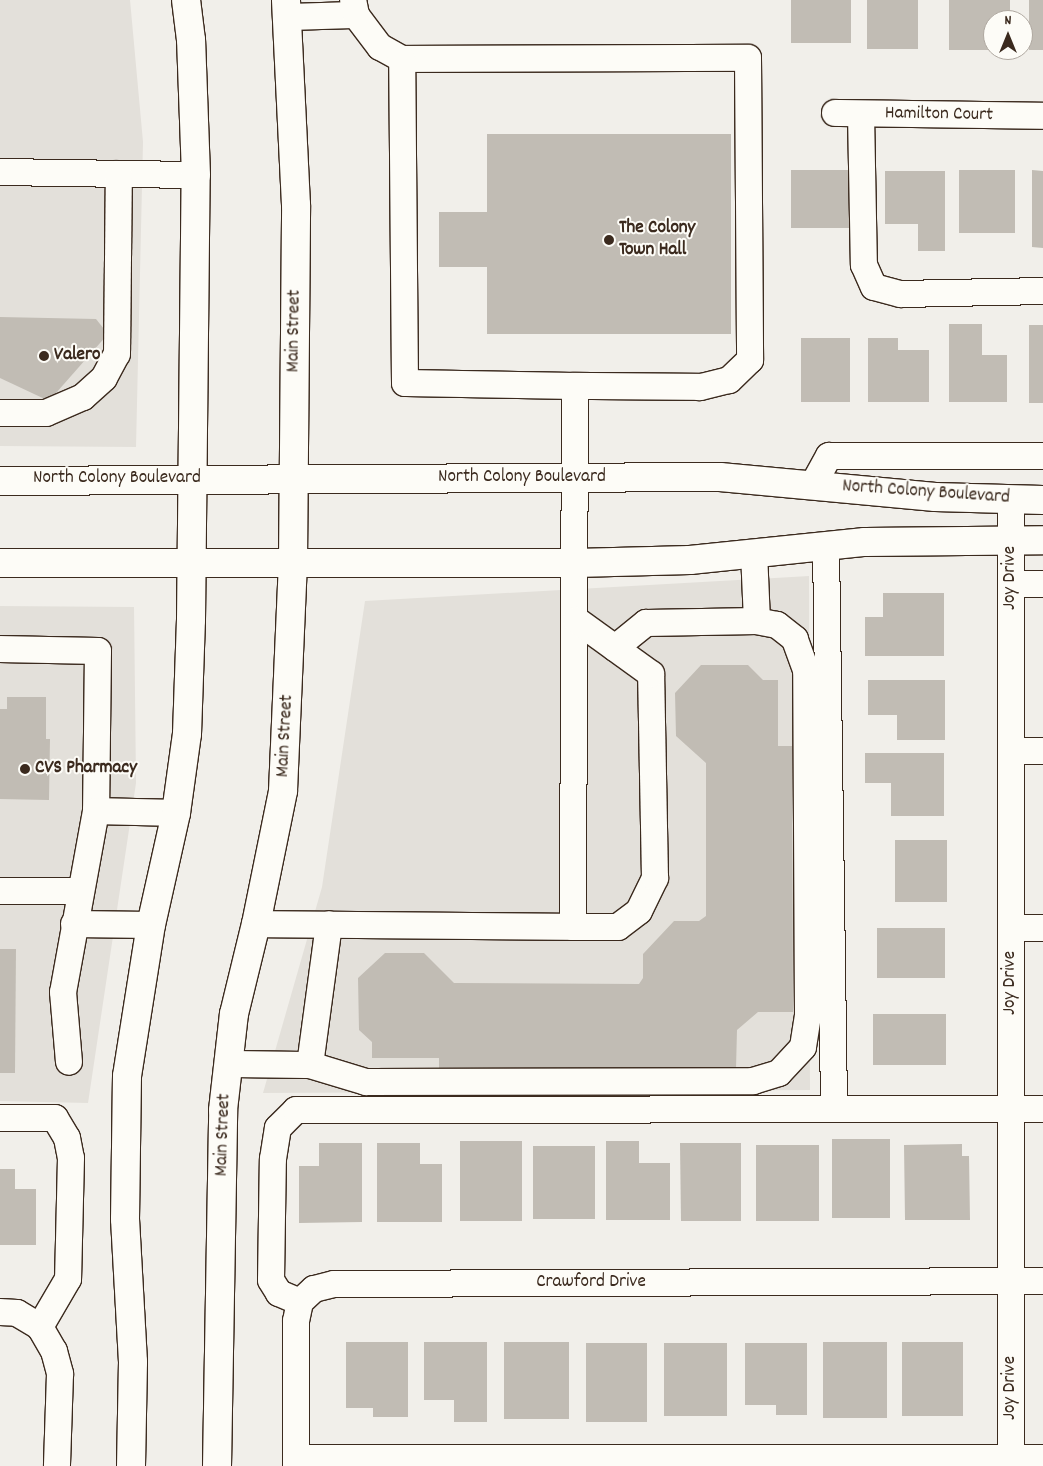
<!DOCTYPE html>
<style>
body{margin:0}
#map{position:relative;width:1043px;height:1466px;overflow:hidden;background:#f1efea;font-family:Dekko,sans-serif}
div>[style]{position:absolute}
[style*='--x']{left:calc(var(--x)*1px);top:calc(var(--y)*1px);width:calc(var(--w)*1px);rotate:calc(var(--a)*1deg)}
.built>*{inset:0;background:#e3e0da}
.building>*{inset:0;background:#c1bcb4}
.roads{filter:drop-shadow(1px 0 #3b2a1e) drop-shadow(-1px 0 #3b2a1e) drop-shadow(0 1px #3b2a1e) drop-shadow(0 -1px #3b2a1e)}
.minor>*{height:26px;margin:-13px;padding:0 13px;transform-origin:13px;border-radius:13px;background:#fdfcf7}
.major>*{height:28px;margin:-14px;padding:0 14px;transform-origin:14px;border-radius:14px;background:#fdfcf7}
.dots>*{width:14px;height:14px;translate:-50% -50%;box-sizing:border-box;border:2px solid #fdfcf7;border-radius:50%}
span{translate:-50% -50%;white-space:nowrap;text-align:center;line-height:1.15;-webkit-text-stroke:4px #fdfcf7;paint-order:stroke}
.street-label{font-size:19px;color:#3b2a1e}
.poi-label{font-size:19px;color:#3b2a1e;font-weight:700}
.left{translate:0 -50%;text-align:left}
.north{position:absolute;left:983px;top:10px;width:50px;height:50px;box-sizing:border-box;background:#fdfcf7;border:1px solid #afa8a0;border-radius:50%;rotate:0deg;font-size:14px;font-weight:700;line-height:20px;text-align:center;color:#3b2a1e}
.north::after{content:'';display:block;margin:auto;width:18px;height:22px;background:#3b2a1e;clip-path:polygon(50% 0,100% 100%,50% 72%,0 100%)}
</style>
<div id="map">
<div class="built">
<div style="clip-path:polygon(0 0,130px 0,143px 142px,136px 447px,0 446px)"></div>
<div style="clip-path:polygon(809px 576px,810px 1090px,263px 1093px,322px 887px,365px 601px)"></div>
<div style="clip-path:polygon(0 606px,134px 607px,136px 783px,88px 1103px,0 1101px)"></div>
</div>
<div class="building">
<div style="clip-path:polygon(791px 0,851px 0,851px 43px,791px 43px)"></div>
<div style="clip-path:polygon(867px 0,918px 0,918px 49px,867px 49px)"></div>
<div style="clip-path:polygon(949px 0,1010px 0,1010px 20px,993px 20px,993px 50px,949px 50px)"></div>
<div style="clip-path:polygon(1029px 0,1043px 0,1043px 50px,1029px 50px)"></div>
<div style="clip-path:polygon(487px 134px,731px 134px,731px 334px,487px 334px,487px 267px,439px 267px,439px 212px,487px 212px)"></div>
<div style="clip-path:polygon(791px 170px,850px 170px,850px 228px,791px 228px)"></div>
<div style="clip-path:polygon(959px 170px,1015px 170px,1015px 233px,959px 233px)"></div>
<div style="clip-path:polygon(1032px 170px,1043px 171px,1043px 248px,1032px 247px)"></div>
<div style="clip-path:polygon(885px 171px,945px 171px,945px 251px,918px 251px,918px 224px,885px 224px)"></div>
<div style="clip-path:polygon(0 317px,96px 319px,108px 334px,49px 401px,0 378px)"></div>
<div style="clip-path:polygon(949px 324px,982px 324px,982px 355px,1007px 355px,1007px 402px,949px 402px)"></div>
<div style="clip-path:polygon(1029px 325px,1043px 325px,1043px 403px,1029px 403px)"></div>
<div style="clip-path:polygon(801px 338px,850px 338px,850px 402px,801px 402px)"></div>
<div style="clip-path:polygon(868px 338px,898px 338px,898px 350px,929px 350px,929px 402px,868px 402px)"></div>
<div style="clip-path:polygon(883px 593px,944px 593px,944px 656px,865px 656px,865px 617px,883px 617px)"></div>
<div style="clip-path:polygon(701px 665px,748px 665px,763px 680px,778px 680px,778px 746px,792px 746px,793px 1012px,758px 1012px,737px 1030px,736px 1069px,439px 1071px,439px 1058px,372px 1058px,372px 1042px,359px 1030px,358px 978px,385px 953px,424px 953px,454px 983px,639px 984px,643px 978px,643px 954px,674px 921px,699px 921px,706px 916px,706px 763px,676px 736px,675px 693px)"></div>
<div style="clip-path:polygon(868px 680px,945px 680px,945px 740px,897px 740px,897px 715px,868px 715px)"></div>
<div style="clip-path:polygon(7px 697px,46px 697px,46px 739px,50px 739px,49px 800px,0 799px,0 709px,7px 709px)"></div>
<div style="clip-path:polygon(865px 753px,944px 753px,944px 816px,891px 816px,891px 783px,865px 783px)"></div>
<div style="clip-path:polygon(895px 840px,947px 840px,947px 902px,895px 902px)"></div>
<div style="clip-path:polygon(877px 928px,945px 928px,945px 978px,877px 978px)"></div>
<div style="clip-path:polygon(0 949px,16px 949px,15px 1073px,0 1073px)"></div>
<div style="clip-path:polygon(873px 1014px,946px 1014px,946px 1065px,873px 1065px)"></div>
<div style="clip-path:polygon(832px 1139px,890px 1139px,890px 1218px,832px 1218px)"></div>
<div style="clip-path:polygon(460px 1141px,522px 1141px,522px 1221px,460px 1221px)"></div>
<div style="clip-path:polygon(606px 1141px,639px 1141px,639px 1163px,670px 1163px,670px 1220px,606px 1220px)"></div>
<div style="clip-path:polygon(319px 1143px,362px 1143px,362px 1222px,299px 1223px,299px 1166px,319px 1166px)"></div>
<div style="clip-path:polygon(377px 1143px,420px 1143px,420px 1164px,442px 1164px,442px 1222px,377px 1222px)"></div>
<div style="clip-path:polygon(680px 1143px,741px 1143px,741px 1221px,681px 1221px)"></div>
<div style="clip-path:polygon(962px 1144px,962px 1156px,969px 1156px,970px 1220px,905px 1220px,904px 1145px)"></div>
<div style="clip-path:polygon(756px 1145px,819px 1145px,819px 1221px,756px 1221px)"></div>
<div style="clip-path:polygon(533px 1146px,595px 1146px,595px 1219px,533px 1219px)"></div>
<div style="clip-path:polygon(0 1169px,15px 1169px,15px 1189px,36px 1189px,36px 1245px,0 1245px)"></div>
<div style="clip-path:polygon(346px 1342px,408px 1342px,408px 1417px,373px 1417px,373px 1408px,346px 1408px)"></div>
<div style="clip-path:polygon(424px 1342px,487px 1342px,487px 1422px,454px 1422px,454px 1400px,424px 1400px)"></div>
<div style="clip-path:polygon(504px 1342px,569px 1342px,569px 1419px,504px 1419px)"></div>
<div style="clip-path:polygon(823px 1342px,887px 1342px,887px 1418px,823px 1418px)"></div>
<div style="clip-path:polygon(902px 1342px,963px 1342px,963px 1416px,902px 1416px)"></div>
<div style="clip-path:polygon(586px 1343px,647px 1343px,647px 1422px,586px 1422px)"></div>
<div style="clip-path:polygon(664px 1343px,727px 1343px,727px 1416px,664px 1416px)"></div>
<div style="clip-path:polygon(745px 1343px,807px 1343px,807px 1415px,776px 1415px,776px 1405px,745px 1405px)"></div>
</div>
<div class="roads">
<div class="minor">
<div style="--x:287;--y:17;--w:69;--a:-1.7"></div>
<div style="--x:402;--y:59;--w:346;--a:-0.2"></div>
<div style="--x:748;--y:58;--w:302;--a:89.6"></div>
<div style="--x:750;--y:360;--w:29;--a:136"></div>
<div style="--x:729;--y:380;--w:30;--a:166"></div>
<div style="--x:700;--y:387;--w:125;--a:-179.5"></div>
<div style="--x:835;--y:113;--w:208;--a:0.8"></div>
<div style="--x:861;--y:114;--w:151;--a:88.9"></div>
<div style="--x:864;--y:265;--w:24;--a:66"></div>
<div style="--x:874;--y:287;--w:28;--a:15"></div>
<div style="--x:901;--y:294;--w:142;--a:-1.2"></div>
<div style="--x:0;--y:172;--w:196;--a:0.9"></div>
<div style="--x:0;--y:413;--w:46;--a:0"></div>
<div style="--x:46;--y:413;--w:40;--a:-23.4"></div>
<div style="--x:83;--y:397;--w:28;--a:-42"></div>
<div style="--x:104;--y:378;--w:27;--a:-62"></div>
<div style="--x:117;--y:354;--w:180;--a:-89.4"></div>
<div style="--x:814;--y:483;--w:31;--a:-61"></div>
<div style="--x:829;--y:456;--w:214;--a:0"></div>
<div style="--x:1011;--y:500;--w:966;--a:90"></div>
<div style="--x:826;--y:546;--w:561;--a:89.18"></div>
<div style="--x:1011;--y:584;--w:32;--a:0"></div>
<div style="--x:615;--y:648;--w:40;--a:-39"></div>
<div style="--x:646;--y:623;--w:111;--a:-1"></div>
<div style="--x:757;--y:621;--w:68;--a:-92.5"></div>
<div style="--x:0;--y:649;--w:98;--a:1.2"></div>
<div style="--x:98;--y:651;--w:160;--a:90.7"></div>
<div style="--x:96;--y:811;--w:184;--a:100.3"></div>
<div style="--x:63;--y:992;--w:70;--a:85.1"></div>
<div style="--x:1011;--y:751;--w:32;--a:0"></div>
<div style="--x:96;--y:811;--w:80;--a:1.4"></div>
<div style="--x:0;--y:891;--w:81;--a:0"></div>
<div style="--x:74;--y:924;--w:77;--a:0.7"></div>
<div style="--x:256;--y:924;--w:317;--a:0.5"></div>
<div style="--x:573;--y:927;--w:541;--a:-89.79"></div>
<div style="--x:575;--y:386;--w:170;--a:-179"></div>
<div style="--x:405;--y:383;--w:324;--a:-90.5"></div>
<div style="--x:402;--y:59;--w:25;--a:-151"></div>
<div style="--x:380;--y:47;--w:40;--a:-127"></div>
<div style="--x:356;--y:15;--w:15;--a:-101"></div>
<div style="--x:573;--y:927;--w:45;--a:0"></div>
<div style="--x:618;--y:927;--w:26;--a:-37"></div>
<div style="--x:639;--y:911;--w:37;--a:-64"></div>
<div style="--x:655;--y:878;--w:204;--a:-91.1"></div>
<div style="--x:651;--y:674;--w:92;--a:-144.2"></div>
<div style="--x:1011;--y:928;--w:32;--a:0"></div>
<div style="--x:228;--y:1064;--w:82;--a:0.7"></div>
<div style="--x:310;--y:1065;--w:142;--a:-82.3"></div>
<div style="--x:310;--y:1065;--w:59;--a:16.9"></div>
<div style="--x:366;--y:1082;--w:387;--a:-0.1"></div>
<div style="--x:753;--y:1081;--w:27;--a:-17"></div>
<div style="--x:779;--y:1073;--w:35;--a:-47"></div>
<div style="--x:803;--y:1047;--w:33;--a:-81"></div>
<div style="--x:808;--y:1014;--w:344;--a:-90.3"></div>
<div style="--x:806;--y:670;--w:33;--a:-110"></div>
<div style="--x:795;--y:639;--w:23;--a:-142"></div>
<div style="--x:777;--y:625;--w:20;--a:-169"></div>
<div style="--x:0;--y:1118;--w:55;--a:0"></div>
<div style="--x:55;--y:1118;--w:23;--a:59"></div>
<div style="--x:67;--y:1138;--w:20;--a:79"></div>
<div style="--x:71;--y:1158;--w:121;--a:91.4"></div>
<div style="--x:68;--y:1279;--w:56;--a:120.3"></div>
<div style="--x:300;--y:1302;--w:23;--a:-157"></div>
<div style="--x:279;--y:1293;--w:15;--a:-122"></div>
<div style="--x:271;--y:1280;--w:121;--a:-89.1"></div>
<div style="--x:273;--y:1159;--w:31;--a:-81"></div>
<div style="--x:278;--y:1128;--w:25;--a:-45"></div>
<div style="--x:296;--y:1110;--w:747;--a:-0.08"></div>
<div style="--x:0;--y:1312;--w:17;--a:3"></div>
<div style="--x:17;--y:1313;--w:27;--a:31"></div>
<div style="--x:40;--y:1327;--w:28;--a:60"></div>
<div style="--x:54;--y:1351;--w:24;--a:75"></div>
<div style="--x:60;--y:1374;--w:92;--a:91.9"></div>
<div style="--x:296;--y:1458;--w:747;--a:0"></div>
<div style="--x:296;--y:1466;--w:145;--a:-90"></div>
<div style="--x:296;--y:1321;--w:19;--a:-78"></div>
<div style="--x:300;--y:1302;--w:19;--a:-43"></div>
<div style="--x:314;--y:1289;--w:21;--a:-14"></div>
<div style="--x:334;--y:1284;--w:709;--a:-0.24"></div>
</div>
<div class="major">
<div style="--x:0;--y:481;--w:720;--a:-0.32"></div>
<div style="--x:720;--y:477;--w:216;--a:5.3"></div>
<div style="--x:935;--y:497;--w:108;--a:1.6"></div>
<div style="--x:0;--y:563;--w:576;--a:0"></div>
<div style="--x:576;--y:563;--w:114;--a:-1.5"></div>
<div style="--x:690;--y:560;--w:176;--a:-5.9"></div>
<div style="--x:865;--y:542;--w:178;--a:-0.6"></div>
<div style="--x:131;--y:1466;--w:104;--a:-88.9"></div>
<div style="--x:133;--y:1362;--w:143;--a:-93.2"></div>
<div style="--x:125;--y:1219;--w:143;--a:-89.2"></div>
<div style="--x:127;--y:1076;--w:153;--a:-81"></div>
<div style="--x:151;--y:925;--w:115;--a:-77.4"></div>
<div style="--x:176;--y:813;--w:80;--a:-82.1"></div>
<div style="--x:187;--y:734;--w:114;--a:-88"></div>
<div style="--x:191;--y:620;--w:445;--a:-89.4"></div>
<div style="--x:196;--y:175;--w:135;--a:-92.1"></div>
<div style="--x:191;--y:40;--w:40;--a:-97.1"></div>
<div style="--x:217;--y:1466;--w:356;--a:-89"></div>
<div style="--x:223;--y:1110;--w:97;--a:-83.5"></div>
<div style="--x:234;--y:1014;--w:93;--a:-76.3"></div>
<div style="--x:256;--y:924;--w:136;--a:-78.5"></div>
<div style="--x:283;--y:791;--w:229;--a:-87.5"></div>
<div style="--x:293;--y:562;--w:357;--a:-89.5"></div>
<div style="--x:296;--y:205;--w:205;--a:-92.8"></div>
</div>
</div>
<div class="dots">
<div style="left:609px;top:240px;background:#3b2a1e"></div>
<div style="left:44px;top:356px;background:#3b2a1e"></div>
<div style="left:25px;top:769px;background:#3b2a1e"></div>
</div>
<div class="street-label">
<span style="left:939px;top:115px;rotate:1deg">Hamilton Court</span>
<span style="left:295px;top:331px;rotate:-89deg">Main Street</span>
<span style="left:522px;top:478px">North Colony Boulevard</span>
<span style="left:117px;top:479px">North Colony Boulevard</span>
<span style="left:926px;top:493px;rotate:4deg">North Colony Boulevard</span>
<span style="left:1011px;top:578px;rotate:-90deg">Joy Drive</span>
<span style="left:286px;top:736px;rotate:-87deg">Main Street</span>
<span style="left:1011px;top:983px;rotate:-90deg">Joy Drive</span>
<span style="left:224px;top:1135px;rotate:-88deg">Main Street</span>
<span style="left:591px;top:1283px">Crawford Drive</span>
<span style="left:1011px;top:1388px;rotate:-90deg">Joy Drive</span>
</div>
<div class="poi-label">
<span class="left" style="left:619px;top:240px">The Colony<br>Town Hall</span>
<span class="left" style="left:54px;top:356px">Valero</span>
<span class="left" style="left:35px;top:769px">CVS Pharmacy</span>
</div>
<div class="north">N</div>
</div>
